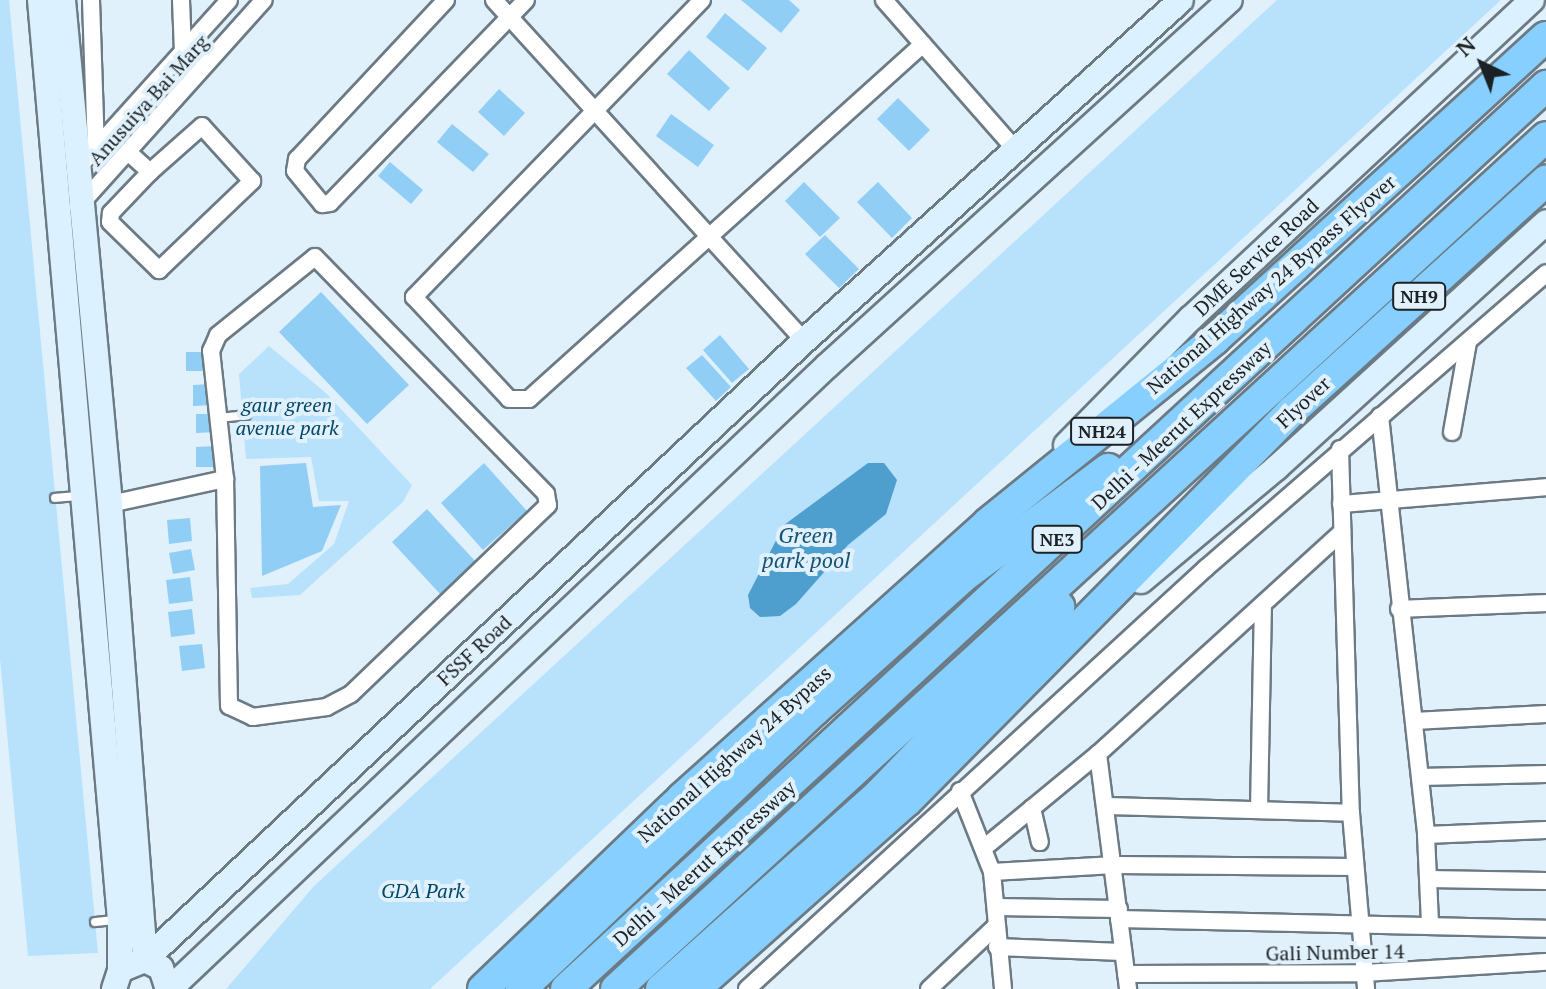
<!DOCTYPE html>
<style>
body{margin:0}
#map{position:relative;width:1546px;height:989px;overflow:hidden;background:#e1f1fc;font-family:"PT Serif",serif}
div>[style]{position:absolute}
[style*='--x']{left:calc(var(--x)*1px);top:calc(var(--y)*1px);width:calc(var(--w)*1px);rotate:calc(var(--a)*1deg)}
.green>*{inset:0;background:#b8e1fc}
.water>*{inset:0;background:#4e9ece}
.building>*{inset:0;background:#90cef6}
.roads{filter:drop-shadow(2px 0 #6c7a84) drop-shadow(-2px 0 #6c7a84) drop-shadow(0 2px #6c7a84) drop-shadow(0 -2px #6c7a84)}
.lane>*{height:8px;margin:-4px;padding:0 4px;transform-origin:4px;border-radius:4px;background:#fff}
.street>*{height:16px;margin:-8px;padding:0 8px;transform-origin:8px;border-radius:8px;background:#fff}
.secondary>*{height:24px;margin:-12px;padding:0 12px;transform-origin:12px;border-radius:12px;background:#dbf1ff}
.highway>*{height:30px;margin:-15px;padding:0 15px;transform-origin:15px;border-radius:15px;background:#86cffe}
span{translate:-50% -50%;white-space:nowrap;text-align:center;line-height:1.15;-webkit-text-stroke:8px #e1f1fc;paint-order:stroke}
.shield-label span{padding:2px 6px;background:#e1f1fc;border:2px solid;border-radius:6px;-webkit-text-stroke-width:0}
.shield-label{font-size:18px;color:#1b2124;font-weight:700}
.street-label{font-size:20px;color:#1b2124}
.park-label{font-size:20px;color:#044869;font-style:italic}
.water-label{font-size:22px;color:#155374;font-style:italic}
.north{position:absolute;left:1442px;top:24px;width:80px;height:80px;-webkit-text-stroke:6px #e1f1fc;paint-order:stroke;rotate:317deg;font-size:22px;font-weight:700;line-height:32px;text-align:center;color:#1b2124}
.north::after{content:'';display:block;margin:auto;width:28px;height:36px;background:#1b2124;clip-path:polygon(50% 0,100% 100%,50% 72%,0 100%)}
</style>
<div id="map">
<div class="green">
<div style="clip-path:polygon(0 0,9px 0,98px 953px,28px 956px,0 659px)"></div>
<div style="clip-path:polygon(1277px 0,1501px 0,430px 989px,226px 989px,314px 886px)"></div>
<div style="clip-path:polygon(269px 346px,326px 393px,412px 485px,403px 502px,300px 595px,252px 598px,250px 588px,288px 584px,334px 544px,349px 501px,319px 501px,311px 457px,246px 459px,239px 374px)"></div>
</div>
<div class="water">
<div style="clip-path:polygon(868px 463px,884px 463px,897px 480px,886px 514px,848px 545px,796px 604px,780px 616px,760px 617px,750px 608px,748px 595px,784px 525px)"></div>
</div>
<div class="building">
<div style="clip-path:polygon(741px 0,789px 0,800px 10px,781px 33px)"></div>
<div style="clip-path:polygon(725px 13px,767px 48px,748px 71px,706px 37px)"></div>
<div style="clip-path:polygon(689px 50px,730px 88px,709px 111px,667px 74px)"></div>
<div style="clip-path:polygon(499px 89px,525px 113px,504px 136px,478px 112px)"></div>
<div style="clip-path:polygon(898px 98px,930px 130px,909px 151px,877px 119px)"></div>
<div style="clip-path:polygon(671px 114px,714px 145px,698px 167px,656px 136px)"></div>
<div style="clip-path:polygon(452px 124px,489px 154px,473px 172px,437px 142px)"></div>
<div style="clip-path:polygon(390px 162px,423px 190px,411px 204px,378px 176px)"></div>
<div style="clip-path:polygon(804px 182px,840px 218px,820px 237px,785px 201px)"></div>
<div style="clip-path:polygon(878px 182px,912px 218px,892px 238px,857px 202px)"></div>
<div style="clip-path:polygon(825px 235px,859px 269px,839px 288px,805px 254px)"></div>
<div style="clip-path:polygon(321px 292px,409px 385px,367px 424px,279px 332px)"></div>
<div style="clip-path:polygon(720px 335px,749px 369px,732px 383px,703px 350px)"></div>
<div style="clip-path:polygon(186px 352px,207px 352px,207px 371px,186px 371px)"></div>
<div style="clip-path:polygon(702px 355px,731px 387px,716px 401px,686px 368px)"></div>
<div style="clip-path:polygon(213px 384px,213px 405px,193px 406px,193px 385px)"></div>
<div style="clip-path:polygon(196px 414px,216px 414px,216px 432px,196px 433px)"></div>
<div style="clip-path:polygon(217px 446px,217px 467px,196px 467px,196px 447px)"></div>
<div style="clip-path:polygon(306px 463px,313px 507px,341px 505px,322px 551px,262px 576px,260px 466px)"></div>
<div style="clip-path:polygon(484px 463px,527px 511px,483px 550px,441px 503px)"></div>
<div style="clip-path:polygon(427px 509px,476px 562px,441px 595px,392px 542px)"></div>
<div style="clip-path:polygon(190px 518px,192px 541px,169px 544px,167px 520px)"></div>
<div style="clip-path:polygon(191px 549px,195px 570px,173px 574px,169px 553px)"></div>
<div style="clip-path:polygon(190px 577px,193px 601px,169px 604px,166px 580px)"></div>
<div style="clip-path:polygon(192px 609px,195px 634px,171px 637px,168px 612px)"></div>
<div style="clip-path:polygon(202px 644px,205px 668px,182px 671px,179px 646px)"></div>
</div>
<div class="roads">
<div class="lane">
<div style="--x:218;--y:418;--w:28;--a:-6"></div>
<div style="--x:55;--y:498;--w:24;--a:-5"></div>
<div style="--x:95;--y:922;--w:20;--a:-6"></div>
</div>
<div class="street">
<div style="--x:91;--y:0;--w:148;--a:88.1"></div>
<div style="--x:181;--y:0;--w:51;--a:87.8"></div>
<div style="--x:446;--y:0;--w:218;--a:133.1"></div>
<div style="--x:297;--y:159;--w:12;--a:99"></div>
<div style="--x:295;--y:171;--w:43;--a:50.7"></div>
<div style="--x:322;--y:204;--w:8;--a:-7"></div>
<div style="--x:330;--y:203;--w:282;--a:-46"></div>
<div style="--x:494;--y:0;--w:461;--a:47.7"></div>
<div style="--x:702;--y:0;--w:414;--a:134.1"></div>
<div style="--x:414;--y:297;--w:139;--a:47"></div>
<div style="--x:509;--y:399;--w:20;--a:0"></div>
<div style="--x:529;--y:399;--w:530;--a:-42.02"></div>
<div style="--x:884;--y:0;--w:198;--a:48.7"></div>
<div style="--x:128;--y:152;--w:30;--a:42"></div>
<div style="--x:150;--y:172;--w:57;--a:133.6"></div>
<div style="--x:111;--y:213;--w:9;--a:96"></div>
<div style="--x:110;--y:222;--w:69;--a:44.4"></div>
<div style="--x:159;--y:270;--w:129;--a:-43.7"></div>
<div style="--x:252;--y:181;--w:74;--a:-132.3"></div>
<div style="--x:202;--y:126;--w:69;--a:138.5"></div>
<div style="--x:77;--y:169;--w:227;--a:-48"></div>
<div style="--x:78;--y:207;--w:278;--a:-48.1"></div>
<div style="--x:315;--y:257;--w:331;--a:45.7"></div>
<div style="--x:546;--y:494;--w:11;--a:80"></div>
<div style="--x:548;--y:505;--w:273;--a:136.2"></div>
<div style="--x:351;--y:694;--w:27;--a:152"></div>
<div style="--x:327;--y:707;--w:75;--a:172.3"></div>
<div style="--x:253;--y:717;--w:26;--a:-155"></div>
<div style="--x:229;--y:706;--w:227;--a:-91"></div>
<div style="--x:225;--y:479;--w:129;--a:-96.2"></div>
<div style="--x:211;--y:351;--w:17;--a:-66"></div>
<div style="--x:218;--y:335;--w:124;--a:-38.8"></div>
<div style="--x:1380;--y:416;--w:422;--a:83.7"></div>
<div style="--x:1426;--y:835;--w:89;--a:87.4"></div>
<div style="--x:1452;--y:432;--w:91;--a:-79.9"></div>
<div style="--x:1340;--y:449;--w:364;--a:88.3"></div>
<div style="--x:1351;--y:813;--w:177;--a:85.1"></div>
<div style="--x:110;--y:504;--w:118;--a:-12.3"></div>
<div style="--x:1341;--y:504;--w:206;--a:-4.7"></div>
<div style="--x:1399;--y:609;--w:147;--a:-2.3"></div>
<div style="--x:1414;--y:721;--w:132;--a:-3"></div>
<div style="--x:1098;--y:754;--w:237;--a:82.7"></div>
<div style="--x:1420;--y:777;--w:126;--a:-1.4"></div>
<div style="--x:960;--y:791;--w:87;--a:68.4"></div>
<div style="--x:992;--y:872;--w:118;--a:84.6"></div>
<div style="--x:1107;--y:806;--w:244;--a:1.6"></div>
<div style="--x:1032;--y:808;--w:35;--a:77"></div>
<div style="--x:1259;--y:810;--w:205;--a:-88.9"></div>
<div style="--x:1426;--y:835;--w:120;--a:-2.4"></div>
<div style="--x:985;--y:847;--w:146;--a:-39.5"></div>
<div style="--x:1098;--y:754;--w:330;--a:-42.3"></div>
<div style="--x:992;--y:872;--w:123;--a:-3.3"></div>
<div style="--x:1115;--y:865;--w:240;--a:0.5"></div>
<div style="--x:1428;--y:879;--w:118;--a:1"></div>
<div style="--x:996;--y:907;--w:123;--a:0.9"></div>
<div style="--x:1119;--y:919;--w:427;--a:1.3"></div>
<div style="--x:997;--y:947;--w:125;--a:2.3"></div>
<div style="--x:1126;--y:974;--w:238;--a:-0.2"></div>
<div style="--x:1364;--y:973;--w:182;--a:-3.5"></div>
<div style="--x:747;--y:989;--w:623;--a:-42.53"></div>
<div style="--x:1206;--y:568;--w:450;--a:-40.9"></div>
<div style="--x:929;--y:989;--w:91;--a:-43.2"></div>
</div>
<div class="secondary">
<div style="--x:40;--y:0;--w:923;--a:85.03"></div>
<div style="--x:120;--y:920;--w:50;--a:90"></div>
<div style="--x:63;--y:0;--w:506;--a:84.67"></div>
<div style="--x:110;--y:504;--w:457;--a:85.6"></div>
<div style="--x:1066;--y:445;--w:178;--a:-45.5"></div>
<div style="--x:1191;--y:318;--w:466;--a:-43"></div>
<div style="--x:1141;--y:581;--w:176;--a:-39.9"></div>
<div style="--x:1276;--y:468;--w:365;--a:-42.3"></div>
<div style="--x:145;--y:960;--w:904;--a:-43.21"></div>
<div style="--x:804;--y:341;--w:508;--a:-42.13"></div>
<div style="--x:114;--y:989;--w:20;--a:-72"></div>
<div style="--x:120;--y:970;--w:27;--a:-22"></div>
<div style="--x:145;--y:960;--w:18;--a:27"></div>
<div style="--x:161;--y:968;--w:22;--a:72"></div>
<div style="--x:170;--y:989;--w:905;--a:-43.48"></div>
<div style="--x:827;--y:366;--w:544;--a:-42.25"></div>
</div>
<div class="highway">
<div style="--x:483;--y:989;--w:276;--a:-43.8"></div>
<div style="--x:682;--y:798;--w:411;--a:-41.9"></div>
<div style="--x:988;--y:523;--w:292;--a:-39"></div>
<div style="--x:1215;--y:339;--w:448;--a:-42.4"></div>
<div style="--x:521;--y:989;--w:405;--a:-43.5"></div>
<div style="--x:815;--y:710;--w:199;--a:-41.9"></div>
<div style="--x:963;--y:577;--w:181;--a:-36.7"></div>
<div style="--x:566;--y:989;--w:1333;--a:-42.66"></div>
<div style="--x:616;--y:989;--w:1261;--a:-42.49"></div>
<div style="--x:661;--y:989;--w:292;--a:-41.8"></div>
<div style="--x:879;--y:794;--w:260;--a:-46.1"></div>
<div style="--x:695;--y:989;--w:283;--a:-41.6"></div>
<div style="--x:907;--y:801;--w:548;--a:-45.37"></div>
<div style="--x:1292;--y:411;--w:343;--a:-42.2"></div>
</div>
</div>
<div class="shield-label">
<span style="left:1419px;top:296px">NH9</span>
<span style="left:1102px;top:431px">NH24</span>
<span style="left:1057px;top:539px">NE3</span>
</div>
<div class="street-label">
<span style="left:148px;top:100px;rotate:-48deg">Anusuiya Bai Marg</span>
<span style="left:1256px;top:257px;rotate:-43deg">DME Service Road</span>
<span style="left:1271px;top:284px;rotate:-41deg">National Highway 24 Bypass Flyover</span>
<span style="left:1303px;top:402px;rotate:-43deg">Flyover</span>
<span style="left:1181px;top:425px;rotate:-43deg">Delhi - Meerut Expressway</span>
<span style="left:474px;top:650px;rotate:-43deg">FSSF Road</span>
<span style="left:734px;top:754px;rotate:-42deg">National Highway 24 Bypass</span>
<span style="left:704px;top:863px;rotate:-42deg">Delhi - Meerut Expressway</span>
<span style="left:1335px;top:952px;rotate:-1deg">Gali Number 14</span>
</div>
<div class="park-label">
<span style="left:287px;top:416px">gaur green<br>avenue park</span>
<span style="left:423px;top:890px">GDA Park</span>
</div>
<div class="water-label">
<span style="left:806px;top:547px">Green<br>park pool</span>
</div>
<div class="north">N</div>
</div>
